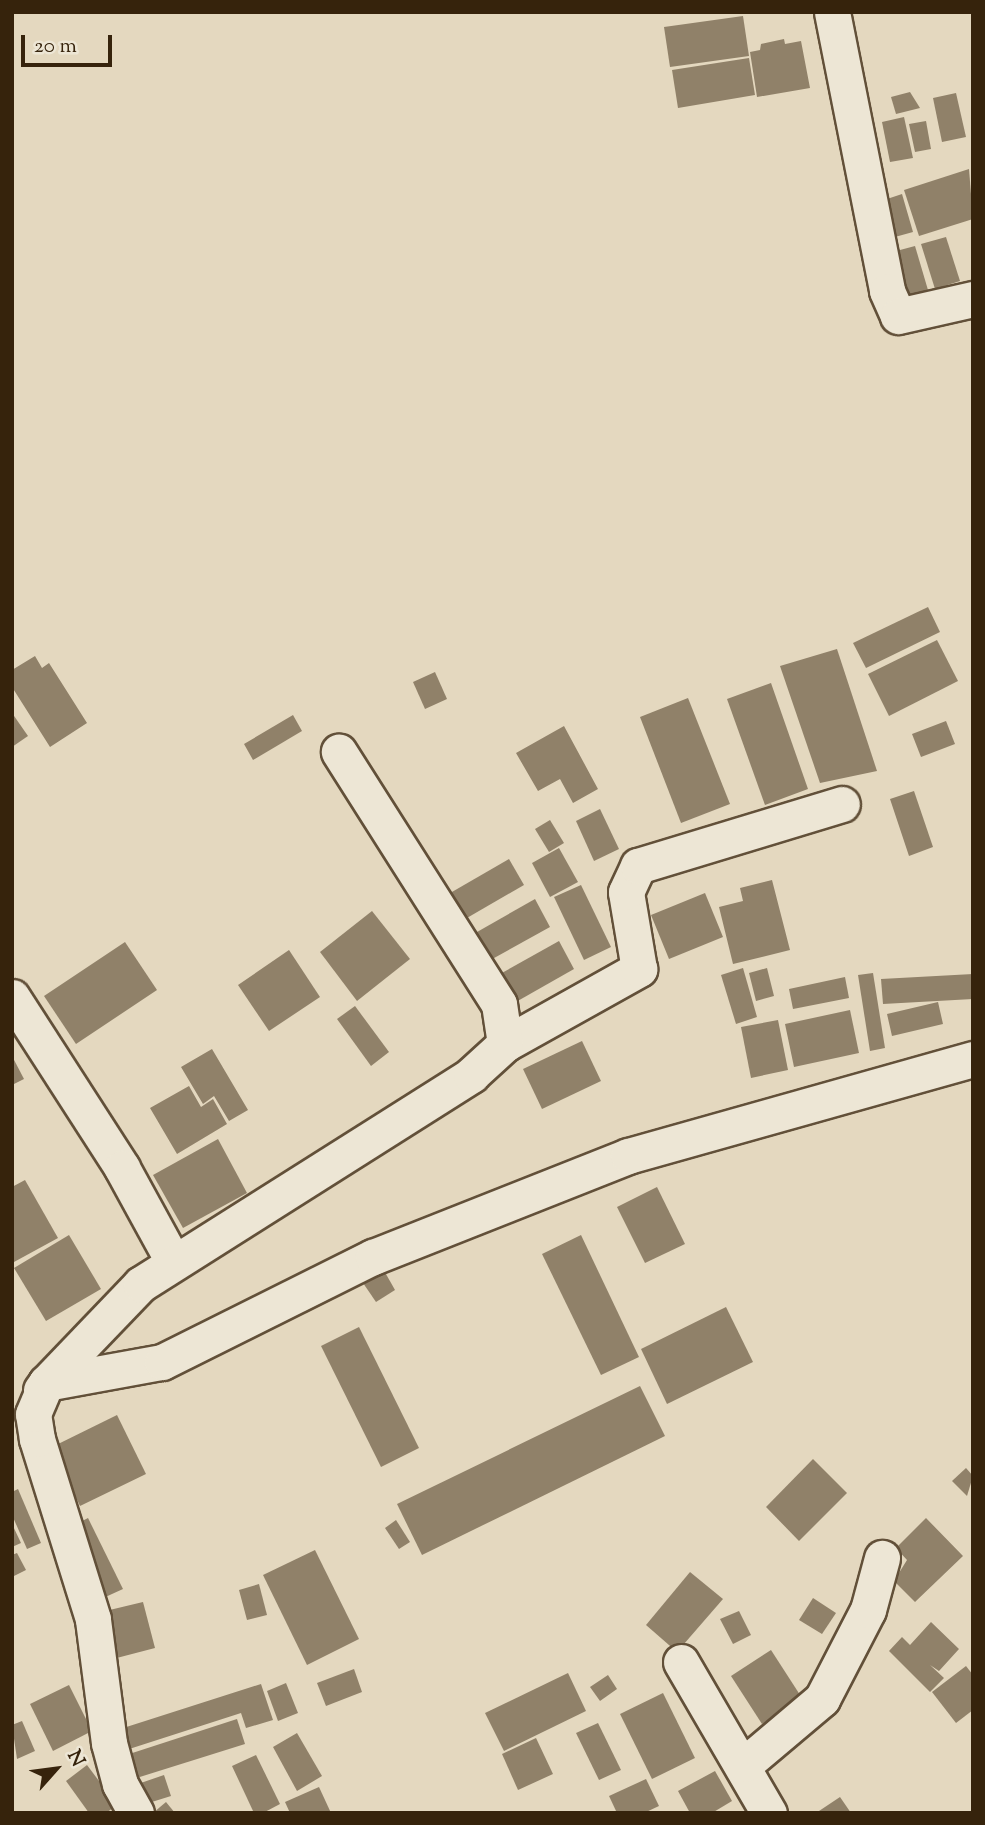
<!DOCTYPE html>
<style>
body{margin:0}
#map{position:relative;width:985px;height:1825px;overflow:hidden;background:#e4d8bf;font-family:"Sorts Mill Goudy",serif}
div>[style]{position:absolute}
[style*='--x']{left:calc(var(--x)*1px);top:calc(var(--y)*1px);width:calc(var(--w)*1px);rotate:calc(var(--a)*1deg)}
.building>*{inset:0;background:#908169}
.roads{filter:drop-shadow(2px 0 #625039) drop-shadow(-2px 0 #625039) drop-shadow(0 2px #625039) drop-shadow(0 -2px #625039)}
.minor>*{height:35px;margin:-17.5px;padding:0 17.5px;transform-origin:17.5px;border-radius:17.5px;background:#ede6d5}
span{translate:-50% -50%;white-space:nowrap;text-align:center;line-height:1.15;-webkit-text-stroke:7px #ede6d5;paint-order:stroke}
.frame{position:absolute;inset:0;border:14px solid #36230c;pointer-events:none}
.north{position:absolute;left:21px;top:1734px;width:70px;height:70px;-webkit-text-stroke:5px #ede6d5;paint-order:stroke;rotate:62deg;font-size:19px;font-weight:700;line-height:28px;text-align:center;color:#36230c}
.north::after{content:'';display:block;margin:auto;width:24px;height:32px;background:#36230c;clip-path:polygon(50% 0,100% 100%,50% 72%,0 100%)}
.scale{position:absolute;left:21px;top:35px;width:91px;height:32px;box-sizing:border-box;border:4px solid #36230c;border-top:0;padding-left:9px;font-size:21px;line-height:24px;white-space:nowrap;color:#36230c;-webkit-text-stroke:5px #ede6d5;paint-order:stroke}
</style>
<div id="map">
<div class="building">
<div style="clip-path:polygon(743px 16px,749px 56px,670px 67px,664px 27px)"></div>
<div style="clip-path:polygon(784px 39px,785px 44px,801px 41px,810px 88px,757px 97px,750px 52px,760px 50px,761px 44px)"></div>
<div style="clip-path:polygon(749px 58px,755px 95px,678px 108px,672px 70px)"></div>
<div style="clip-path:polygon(910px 92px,920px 108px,896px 114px,891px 97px)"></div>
<div style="clip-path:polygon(956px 93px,966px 137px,942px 142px,933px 98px)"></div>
<div style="clip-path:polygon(904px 117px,913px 158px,890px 162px,882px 122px)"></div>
<div style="clip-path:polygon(926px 121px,931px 149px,915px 152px,909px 124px)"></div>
<div style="clip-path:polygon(969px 169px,973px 219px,919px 236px,904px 190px)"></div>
<div style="clip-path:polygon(902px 194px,913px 232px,884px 240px,872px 204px)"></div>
<div style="clip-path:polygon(946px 237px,960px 281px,935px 289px,921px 244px)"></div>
<div style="clip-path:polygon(915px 246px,928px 290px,897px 299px,885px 254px)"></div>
<div style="clip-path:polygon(928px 607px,940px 632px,866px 668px,853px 643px)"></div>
<div style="clip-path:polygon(937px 640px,958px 681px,889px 716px,868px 674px)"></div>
<div style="clip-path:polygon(837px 649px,877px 771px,820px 783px,780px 666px)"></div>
<div style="clip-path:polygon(35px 656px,42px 668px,49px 663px,87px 723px,50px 747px,12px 687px,12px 670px)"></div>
<div style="clip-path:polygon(435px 672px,447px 699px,425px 709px,413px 682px)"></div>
<div style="clip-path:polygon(771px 683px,808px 789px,765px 805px,727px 699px)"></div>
<div style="clip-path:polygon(688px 698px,730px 804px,681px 823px,640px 717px)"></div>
<div style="clip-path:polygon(12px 713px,28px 736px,12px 747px)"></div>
<div style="clip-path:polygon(293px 715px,302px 731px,253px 760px,244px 744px)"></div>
<div style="clip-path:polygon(946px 721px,955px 744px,921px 757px,912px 734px)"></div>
<div style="clip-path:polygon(564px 726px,598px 789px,573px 803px,560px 779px,538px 791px,516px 753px)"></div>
<div style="clip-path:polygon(914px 791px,933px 847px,909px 856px,890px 799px)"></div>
<div style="clip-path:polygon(600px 809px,619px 849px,594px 861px,576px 821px)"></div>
<div style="clip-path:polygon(550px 820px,564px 843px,549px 852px,535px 829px)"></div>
<div style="clip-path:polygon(559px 848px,578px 882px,550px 897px,532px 863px)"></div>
<div style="clip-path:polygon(509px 859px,524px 885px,460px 922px,445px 896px)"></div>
<div style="clip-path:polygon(772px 880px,790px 950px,733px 964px,719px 907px,743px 901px,740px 888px)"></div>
<div style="clip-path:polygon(581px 885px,611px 947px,584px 960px,554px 897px)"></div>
<div style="clip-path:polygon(705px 893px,723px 937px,669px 959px,651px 915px)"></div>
<div style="clip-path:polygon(535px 899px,550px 927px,485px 963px,470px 936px)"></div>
<div style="clip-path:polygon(372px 911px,410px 959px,357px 1001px,320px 952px)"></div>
<div style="clip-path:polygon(559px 941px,574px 969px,507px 1007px,491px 979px)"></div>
<div style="clip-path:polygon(125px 942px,157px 990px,76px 1044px,44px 996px)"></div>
<div style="clip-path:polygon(289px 950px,320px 997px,269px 1031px,238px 985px)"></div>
<div style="clip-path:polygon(743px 968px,757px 1017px,736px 1024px,721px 975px)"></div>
<div style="clip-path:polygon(767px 968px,774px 996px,756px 1001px,749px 973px)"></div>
<div style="clip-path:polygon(873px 973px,885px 1048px,870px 1051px,858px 975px)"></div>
<div style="clip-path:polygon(973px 974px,973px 999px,883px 1004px,881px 979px)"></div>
<div style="clip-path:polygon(845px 977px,849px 998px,793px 1009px,789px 989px)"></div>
<div style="clip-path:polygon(938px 1002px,943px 1024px,892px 1036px,887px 1014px)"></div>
<div style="clip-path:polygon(355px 1006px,389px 1052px,371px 1066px,337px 1019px)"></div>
<div style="clip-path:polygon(850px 1010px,859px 1053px,794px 1067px,785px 1024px)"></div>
<div style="clip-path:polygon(778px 1020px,788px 1070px,751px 1078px,741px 1027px)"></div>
<div style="clip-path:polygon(582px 1041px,601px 1081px,542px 1109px,523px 1069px)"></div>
<div style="clip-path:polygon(212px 1049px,248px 1110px,229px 1121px,214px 1096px,203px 1104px,181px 1067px)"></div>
<div style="clip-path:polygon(12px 1056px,24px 1079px,12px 1085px)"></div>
<div style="clip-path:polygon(189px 1086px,201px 1107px,213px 1099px,227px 1124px,177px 1154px,150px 1108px)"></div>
<div style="clip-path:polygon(218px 1139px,247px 1193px,183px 1228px,153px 1175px)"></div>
<div style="clip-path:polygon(25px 1180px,58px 1238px,14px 1262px,12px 1187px)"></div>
<div style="clip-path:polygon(657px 1187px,685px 1244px,645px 1263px,617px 1207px)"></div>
<div style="clip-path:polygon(69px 1235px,101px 1289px,46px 1321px,14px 1268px)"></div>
<div style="clip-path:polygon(581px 1235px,639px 1357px,601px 1375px,542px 1254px)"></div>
<div style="clip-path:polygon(382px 1267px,395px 1290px,376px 1302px,361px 1280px)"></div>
<div style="clip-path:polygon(726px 1307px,753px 1362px,667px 1404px,641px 1349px)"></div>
<div style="clip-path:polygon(359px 1327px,419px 1448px,381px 1467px,321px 1346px)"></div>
<div style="clip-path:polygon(640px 1386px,665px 1436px,422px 1555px,397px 1504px)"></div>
<div style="clip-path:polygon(117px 1415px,146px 1474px,80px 1506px,52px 1447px)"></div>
<div style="clip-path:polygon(813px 1459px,847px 1493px,799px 1541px,766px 1507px)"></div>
<div style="clip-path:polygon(966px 1468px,973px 1476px,967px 1496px,952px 1481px)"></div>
<div style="clip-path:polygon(18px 1489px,41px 1543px,27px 1549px,12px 1515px,12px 1492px)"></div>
<div style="clip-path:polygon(88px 1518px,123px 1589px,101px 1599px,67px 1529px)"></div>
<div style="clip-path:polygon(926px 1518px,963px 1556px,915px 1602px,894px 1581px,907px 1560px,896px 1548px)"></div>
<div style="clip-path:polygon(396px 1520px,410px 1542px,399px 1549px,385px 1528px)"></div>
<div style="clip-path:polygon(12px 1524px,21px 1543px,12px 1547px)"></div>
<div style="clip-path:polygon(315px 1550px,359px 1639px,307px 1665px,263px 1575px)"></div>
<div style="clip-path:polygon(17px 1553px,26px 1570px,12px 1577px,12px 1555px)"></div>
<div style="clip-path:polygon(690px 1572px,723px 1599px,677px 1652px,646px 1625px)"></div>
<div style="clip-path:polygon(259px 1584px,267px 1615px,247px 1620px,239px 1590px)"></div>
<div style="clip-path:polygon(813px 1598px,836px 1613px,822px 1634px,799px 1620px)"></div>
<div style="clip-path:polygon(143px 1602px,155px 1648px,109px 1660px,97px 1613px)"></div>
<div style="clip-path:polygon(739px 1611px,751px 1635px,733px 1644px,720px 1619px)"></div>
<div style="clip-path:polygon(931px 1622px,959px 1649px,939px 1671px,930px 1665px,944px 1678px,930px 1692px,889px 1651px,902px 1637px,910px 1645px)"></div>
<div style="clip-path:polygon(771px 1650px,802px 1698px,762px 1724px,731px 1676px)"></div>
<div style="clip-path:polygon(966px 1666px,973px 1675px,973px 1710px,956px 1723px,932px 1692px)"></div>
<div style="clip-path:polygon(354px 1669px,362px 1692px,326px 1706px,317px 1683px)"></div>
<div style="clip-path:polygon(568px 1673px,586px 1711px,504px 1751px,485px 1713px)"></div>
<div style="clip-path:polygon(608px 1675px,617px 1689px,600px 1701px,590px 1687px)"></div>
<div style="clip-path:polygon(286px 1683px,298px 1713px,278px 1721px,267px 1691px)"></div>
<div style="clip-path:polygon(261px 1684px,273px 1720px,246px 1728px,241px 1713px,123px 1751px,117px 1730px)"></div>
<div style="clip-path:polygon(69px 1685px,92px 1731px,53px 1751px,30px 1704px)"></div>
<div style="clip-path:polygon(663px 1693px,695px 1758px,652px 1779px,620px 1714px)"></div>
<div style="clip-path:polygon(237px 1719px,245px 1744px,127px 1781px,120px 1757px)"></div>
<div style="clip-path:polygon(22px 1721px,35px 1751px,17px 1759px,12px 1725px)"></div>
<div style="clip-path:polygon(598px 1723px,621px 1770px,599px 1780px,576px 1733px)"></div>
<div style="clip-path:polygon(297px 1733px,322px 1776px,297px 1791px,273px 1747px)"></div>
<div style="clip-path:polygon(536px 1738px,553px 1774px,518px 1790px,502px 1754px)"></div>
<div style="clip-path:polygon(256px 1755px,280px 1804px,263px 1813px,254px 1813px,232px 1766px)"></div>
<div style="clip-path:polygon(87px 1765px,117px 1805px,106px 1813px,89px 1813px,66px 1781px)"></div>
<div style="clip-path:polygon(715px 1771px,732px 1801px,712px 1813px,690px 1813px,678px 1791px)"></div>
<div style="clip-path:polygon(164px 1775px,171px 1796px,139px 1806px,132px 1786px)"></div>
<div style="clip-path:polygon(646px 1779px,659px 1806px,644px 1813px,617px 1813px,609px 1796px)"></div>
<div style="clip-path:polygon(319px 1787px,331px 1813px,290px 1813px,285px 1802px)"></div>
<div style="clip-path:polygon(840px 1797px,851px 1813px,816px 1813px)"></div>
<div style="clip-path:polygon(166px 1802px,175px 1813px,153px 1813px)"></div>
</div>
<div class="roads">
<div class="minor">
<div style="--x:832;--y:12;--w:284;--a:78.8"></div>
<div style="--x:887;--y:291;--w:27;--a:66"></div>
<div style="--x:898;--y:316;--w:77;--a:-12.8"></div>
<div style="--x:12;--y:997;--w:203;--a:57.2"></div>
<div style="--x:122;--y:1168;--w:106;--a:61.3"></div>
<div style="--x:505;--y:1044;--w:154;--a:-29.2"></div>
<div style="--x:639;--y:969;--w:78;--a:-99.6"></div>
<div style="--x:626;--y:892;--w:29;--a:-65"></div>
<div style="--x:638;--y:866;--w:213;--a:-16.9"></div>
<div style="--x:41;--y:1390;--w:9;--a:-54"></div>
<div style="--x:46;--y:1383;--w:118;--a:-10.3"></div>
<div style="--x:162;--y:1362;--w:236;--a:-26.5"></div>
<div style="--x:373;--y:1257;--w:274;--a:-21.6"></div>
<div style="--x:628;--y:1156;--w:358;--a:-15.7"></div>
<div style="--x:681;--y:1662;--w:175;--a:59.8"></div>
<div style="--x:745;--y:1764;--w:101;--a:-40.2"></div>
<div style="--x:822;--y:1699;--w:100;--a:-62.7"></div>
<div style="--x:868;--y:1610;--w:54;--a:-74.9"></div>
<div style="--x:136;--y:1813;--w:33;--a:-119"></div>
<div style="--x:120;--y:1784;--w:42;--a:-105"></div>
<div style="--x:109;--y:1743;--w:125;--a:-97.4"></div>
<div style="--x:93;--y:1619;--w:189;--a:-107.3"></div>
<div style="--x:37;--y:1439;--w:25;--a:-99"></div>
<div style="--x:33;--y:1414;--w:34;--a:-67"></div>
<div style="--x:46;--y:1383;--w:137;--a:-46.2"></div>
<div style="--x:141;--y:1284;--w:391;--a:-32.3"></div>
<div style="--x:471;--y:1075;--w:46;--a:-42.4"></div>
<div style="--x:505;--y:1044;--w:40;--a:-98.5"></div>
<div style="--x:499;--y:1004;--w:299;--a:-122.4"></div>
</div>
</div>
<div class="frame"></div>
<div class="north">N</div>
<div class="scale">20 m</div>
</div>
